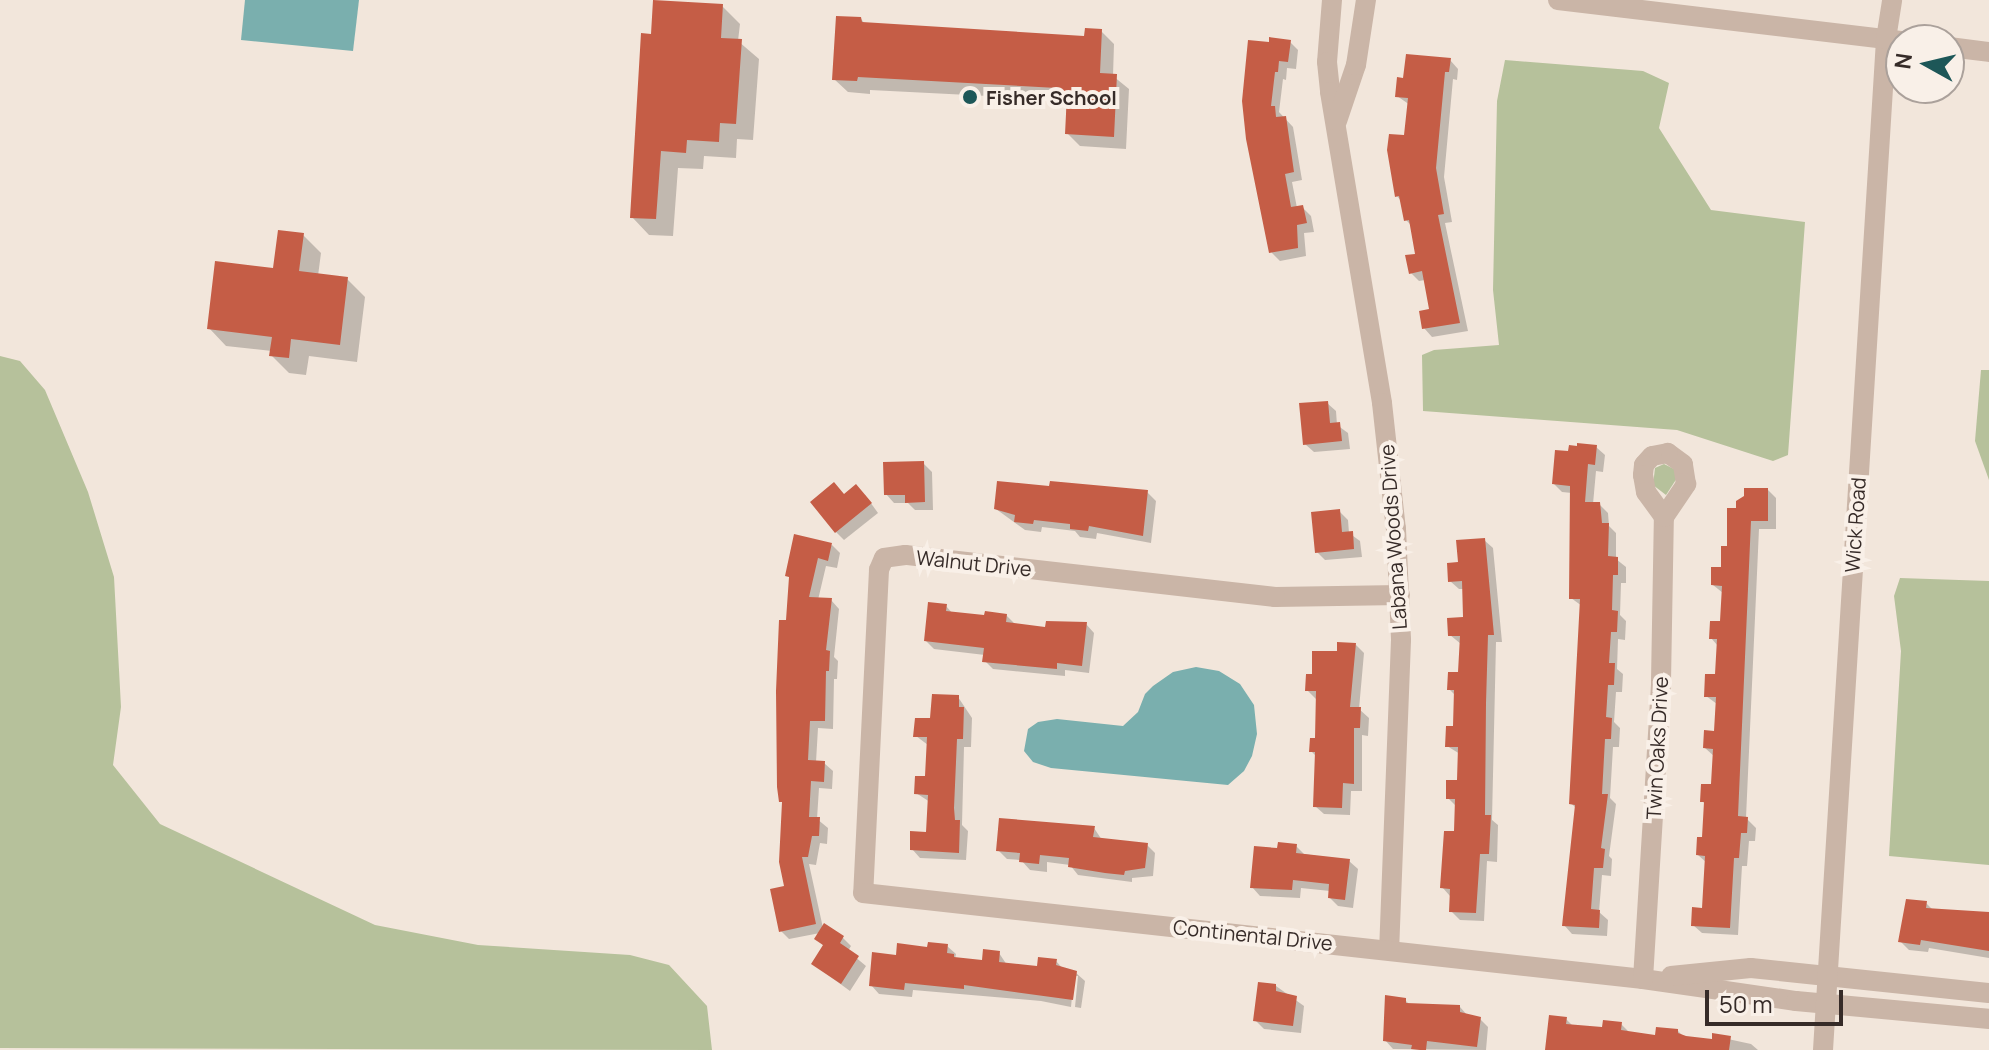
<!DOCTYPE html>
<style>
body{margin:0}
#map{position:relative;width:1989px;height:1050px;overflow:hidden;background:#f2e6db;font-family:Manrope,sans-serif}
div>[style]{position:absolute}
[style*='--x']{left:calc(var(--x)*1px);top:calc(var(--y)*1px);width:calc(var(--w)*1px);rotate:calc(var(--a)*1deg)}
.green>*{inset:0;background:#b6c19b}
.water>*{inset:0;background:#7aafae}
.shadow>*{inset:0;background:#0003}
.building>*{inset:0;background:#c55d46}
.minor>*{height:20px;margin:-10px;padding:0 10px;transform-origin:10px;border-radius:10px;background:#cab5a7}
.dots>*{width:22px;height:22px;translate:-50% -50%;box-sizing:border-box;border:4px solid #f9f0e8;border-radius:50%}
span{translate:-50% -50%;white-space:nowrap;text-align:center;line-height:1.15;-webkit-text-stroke:8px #f9f0e8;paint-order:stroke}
.poi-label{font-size:20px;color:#362b28;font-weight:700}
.left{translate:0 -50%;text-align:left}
.street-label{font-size:20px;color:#362b28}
.north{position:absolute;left:1885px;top:24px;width:80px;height:80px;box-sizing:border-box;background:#f9f0e8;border:2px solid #aba19b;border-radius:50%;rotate:278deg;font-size:22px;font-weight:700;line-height:32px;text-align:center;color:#362b28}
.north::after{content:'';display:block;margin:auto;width:28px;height:36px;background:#1d5758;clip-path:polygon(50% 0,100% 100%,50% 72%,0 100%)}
.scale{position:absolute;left:1705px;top:990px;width:138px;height:36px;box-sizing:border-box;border:4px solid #362b28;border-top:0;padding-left:10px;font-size:24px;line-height:28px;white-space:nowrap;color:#362b28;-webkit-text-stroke:6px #f9f0e8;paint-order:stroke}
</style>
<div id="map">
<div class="green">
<div style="clip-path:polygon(1505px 60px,1643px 71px,1669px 83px,1659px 128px,1711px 210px,1805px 222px,1788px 455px,1773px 461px,1677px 430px,1423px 411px,1422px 355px,1434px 350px,1499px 345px,1493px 290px,1497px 101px)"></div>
<div style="clip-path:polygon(0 356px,20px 361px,45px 390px,88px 492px,114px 577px,121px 707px,113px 765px,160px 824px,375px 925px,478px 945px,630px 955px,669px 965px,707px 1006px,712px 1050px,0 1048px)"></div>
<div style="clip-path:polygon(1981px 370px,1989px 370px,1989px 480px,1975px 441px)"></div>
<div style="clip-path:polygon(1664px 464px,1674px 469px,1677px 478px,1666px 495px,1653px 485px,1655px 468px)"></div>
<div style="clip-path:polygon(1900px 578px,1989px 581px,1989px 865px,1889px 856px,1901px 651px,1894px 596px)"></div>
</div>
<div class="water">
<div style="clip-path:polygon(245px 0,359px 0,353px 51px,241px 40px)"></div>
<div style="clip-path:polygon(1196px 667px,1219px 671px,1240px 684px,1254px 705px,1257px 734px,1252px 756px,1244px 771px,1228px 785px,1051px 768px,1033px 762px,1024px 751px,1028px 729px,1038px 722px,1057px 719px,1123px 726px,1138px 712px,1145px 694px,1153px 686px,1173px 672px)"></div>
</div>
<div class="shadow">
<div style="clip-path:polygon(722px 6px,740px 24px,738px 41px,759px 59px,753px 140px,737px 139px,736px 158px,704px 156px,703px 169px,678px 168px,673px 236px,649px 235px,632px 217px,653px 36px)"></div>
<div style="clip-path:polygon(861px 19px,865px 24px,1086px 39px,1101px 31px,1114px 44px,1113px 76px,1129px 89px,1126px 149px,1080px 146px,1067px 133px,1066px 100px,870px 90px,870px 94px,848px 92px,834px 79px)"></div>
<div style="clip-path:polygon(1250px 42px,1290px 42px,1298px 50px,1296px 69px,1287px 68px,1286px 80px,1283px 79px,1279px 112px,1293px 127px,1302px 180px,1292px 182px,1297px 208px,1302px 207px,1311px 216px,1314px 232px,1304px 233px,1306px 256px,1280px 261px,1271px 252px)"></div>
<div style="clip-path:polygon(1450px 60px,1458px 69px,1457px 80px,1453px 79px,1444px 177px,1452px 222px,1445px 223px,1468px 331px,1432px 337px,1424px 328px,1431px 311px,1425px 280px,1419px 281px,1411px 273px,1417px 255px,1413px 227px,1406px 220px,1402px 202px,1397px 196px,1410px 105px,1397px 96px,1405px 80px)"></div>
<div style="clip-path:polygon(303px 235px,321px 253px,318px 276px,347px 279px,365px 297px,357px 362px,309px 356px,306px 375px,289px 373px,271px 355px,272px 351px,226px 346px,209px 328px,275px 270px)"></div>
<div style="clip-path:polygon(1327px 403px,1336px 411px,1337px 425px,1348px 433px,1350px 449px,1314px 452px,1305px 444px)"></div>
<div style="clip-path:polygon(1596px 447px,1605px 455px,1603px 472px,1596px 471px,1593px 504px,1599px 504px,1608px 513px,1609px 526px,1616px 533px,1616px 559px,1626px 567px,1626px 583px,1621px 583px,1620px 615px,1626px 621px,1625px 640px,1618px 639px,1617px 669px,1623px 674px,1622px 692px,1616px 692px,1614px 722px,1620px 728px,1619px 747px,1613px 747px,1610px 798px,1616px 804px,1609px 856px,1612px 859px,1611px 876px,1602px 875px,1599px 912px,1608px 920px,1607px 936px,1572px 934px,1564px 925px,1577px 809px,1571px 803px,1582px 606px,1571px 598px,1572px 493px,1562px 492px,1554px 484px,1570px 453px)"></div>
<div style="clip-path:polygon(923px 463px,932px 472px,933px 510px,915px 510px,908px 503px,894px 503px,886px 494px)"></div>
<div style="clip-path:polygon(1768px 490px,1776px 498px,1776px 529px,1759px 529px,1746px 818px,1756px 828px,1755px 841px,1749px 841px,1747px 866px,1742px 866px,1738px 935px,1702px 933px,1693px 925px,1704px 910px,1707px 863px,1698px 855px,1704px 839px,1706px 805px,1702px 801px,1713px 787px,1715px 757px,1705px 748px,1716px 733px,1717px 704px,1706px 696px,1717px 677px,1718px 646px,1711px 638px,1722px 623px,1723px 593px,1713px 585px,1723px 570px,1738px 510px)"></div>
<div style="clip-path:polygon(1147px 492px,1156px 501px,1151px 543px,1097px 533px,1096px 539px,1080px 537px,1075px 531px,1042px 527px,1041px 532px,1025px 530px,996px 509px)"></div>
<div style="clip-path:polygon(865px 495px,878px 513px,844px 540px,836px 532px,845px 496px)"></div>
<div style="clip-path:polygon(1339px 511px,1348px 520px,1349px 533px,1360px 541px,1362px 557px,1325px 560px,1317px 552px)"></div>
<div style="clip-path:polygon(1484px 540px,1493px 548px,1502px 642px,1496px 642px,1492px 820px,1498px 825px,1497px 862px,1487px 861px,1484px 921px,1460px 920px,1451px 911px,1450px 896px,1442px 887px,1456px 834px,1457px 807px,1448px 798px,1459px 782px,1460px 754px,1447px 746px,1455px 728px,1456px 696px,1449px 689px,1460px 674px,1461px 644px,1450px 635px,1465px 619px,1464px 589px,1459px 589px,1450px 581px,1460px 564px)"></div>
<div style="clip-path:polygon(832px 545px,840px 553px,837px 568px,826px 566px,818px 600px,831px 600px,839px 609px,834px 657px,838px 661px,837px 679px,834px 679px,833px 729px,818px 728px,816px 762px,824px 763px,833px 771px,832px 789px,819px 788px,817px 819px,828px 828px,827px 844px,820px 843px,816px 865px,809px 864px,823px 928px,843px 938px,851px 946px,848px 951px,866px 966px,850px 991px,813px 964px,825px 947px,816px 938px,820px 933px,789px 939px,781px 931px,786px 887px,791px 579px,787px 575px)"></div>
<div style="clip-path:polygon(946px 606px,953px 614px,986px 618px,1006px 615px,1016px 625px,1047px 629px,1086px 624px,1094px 633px,1089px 673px,1065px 670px,1065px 676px,993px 669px,985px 661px,985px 655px,934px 649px,926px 641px)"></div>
<div style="clip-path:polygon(1356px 645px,1364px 653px,1359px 709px,1369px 718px,1368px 736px,1362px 735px,1362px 791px,1351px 791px,1350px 815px,1324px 814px,1315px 806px,1317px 757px,1311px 751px,1317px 740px,1316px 699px,1307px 690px,1314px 676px,1339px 654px)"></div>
<div style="clip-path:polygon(958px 697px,972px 718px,971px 747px,964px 747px,962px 825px,968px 831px,966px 860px,920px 858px,912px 849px,928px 834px,930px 802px,916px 793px,927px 778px,928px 745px,916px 736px)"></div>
<div style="clip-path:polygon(1094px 828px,1102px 840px,1147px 845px,1155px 853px,1153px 876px,1132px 878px,1132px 882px,1078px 875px,1070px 865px,1047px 862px,1047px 872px,1030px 870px,1021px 860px,1007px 859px,998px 850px)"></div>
<div style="clip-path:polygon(1296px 846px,1304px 854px,1349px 861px,1358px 869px,1353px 908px,1338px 906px,1330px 898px,1330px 891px,1301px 888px,1300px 898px,1260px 896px,1252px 887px,1279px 851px)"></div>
<div style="clip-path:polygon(1926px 903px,1933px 910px,1989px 915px,1989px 958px,1929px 948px,1928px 952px,1909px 950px,1900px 941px)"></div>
<div style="clip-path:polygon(947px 946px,956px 954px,955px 959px,983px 962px,999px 953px,1007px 965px,1039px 968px,1056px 961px,1064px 970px,1076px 973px,1085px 981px,1081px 1008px,1075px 1007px,1078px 976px,1074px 976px,1071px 1007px,1041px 1001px,913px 990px,912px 997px,879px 994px,871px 985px,898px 957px)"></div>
<div style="clip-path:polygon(1276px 986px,1304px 1006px,1301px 1033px,1264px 1029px,1256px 1021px)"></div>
<div style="clip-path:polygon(1405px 1000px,1410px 1005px,1460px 1007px,1468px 1016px,1480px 1019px,1488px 1027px,1486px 1050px,1393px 1049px,1385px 1040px)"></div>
<div style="clip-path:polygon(1566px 1019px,1573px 1026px,1603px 1029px,1621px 1024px,1630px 1033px,1657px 1037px,1678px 1031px,1684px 1037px,1713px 1041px,1714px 1036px,1751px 1044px,1758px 1050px,1547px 1050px)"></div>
</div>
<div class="building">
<div style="clip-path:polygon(653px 0,723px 4px,721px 38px,742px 39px,736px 124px,720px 123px,719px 142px,687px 140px,686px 153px,661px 151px,656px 219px,630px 218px,641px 33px,651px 34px)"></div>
<div style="clip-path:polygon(836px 16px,861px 17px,862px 22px,1084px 36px,1085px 28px,1102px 29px,1100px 73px,1117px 74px,1114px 137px,1065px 134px,1067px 94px,1057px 94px,1057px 88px,858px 77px,857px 81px,832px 80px)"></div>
<div style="clip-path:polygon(1269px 37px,1291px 40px,1288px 62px,1279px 61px,1278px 72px,1275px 72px,1271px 106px,1275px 106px,1276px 117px,1286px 116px,1294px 172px,1285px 174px,1291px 207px,1303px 205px,1307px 223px,1297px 225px,1298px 248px,1269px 253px,1246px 139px,1242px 101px,1248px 40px,1269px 42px)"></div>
<div style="clip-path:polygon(1406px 54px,1451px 58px,1449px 72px,1445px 72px,1436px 168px,1444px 214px,1438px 215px,1460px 323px,1422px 329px,1419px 311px,1429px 309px,1422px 271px,1409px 274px,1405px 255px,1415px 254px,1409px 220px,1404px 221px,1399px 196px,1395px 197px,1387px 150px,1389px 134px,1404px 135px,1408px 98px,1395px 97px,1397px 77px,1403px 78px)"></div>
<div style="clip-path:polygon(278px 230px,304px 233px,299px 271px,348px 277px,340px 345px,291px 339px,289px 358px,269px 356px,272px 337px,207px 329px,215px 261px,273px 268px)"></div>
<div style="clip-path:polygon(1328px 401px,1330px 423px,1340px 422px,1342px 441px,1303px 445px,1299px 403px)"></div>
<div style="clip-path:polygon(1577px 443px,1597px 445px,1595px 465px,1588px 464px,1585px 502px,1600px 502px,1602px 523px,1609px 523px,1608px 556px,1618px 557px,1618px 575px,1613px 575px,1612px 610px,1618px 611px,1617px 632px,1611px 632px,1609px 663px,1615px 663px,1614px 685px,1608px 685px,1606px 717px,1612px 718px,1611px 739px,1605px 739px,1602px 794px,1608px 794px,1601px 848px,1605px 849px,1603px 868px,1594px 868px,1591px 909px,1600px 910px,1599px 928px,1562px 926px,1575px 805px,1569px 804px,1580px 599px,1569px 599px,1570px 486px,1552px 484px,1555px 450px,1568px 451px,1569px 445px,1577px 446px)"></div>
<div style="clip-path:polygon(924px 461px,925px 502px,905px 503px,905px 495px,884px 495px,883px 462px)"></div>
<div style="clip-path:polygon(997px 481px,1049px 486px,1050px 481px,1148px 490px,1143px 536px,1089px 526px,1088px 531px,1070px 529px,1070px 524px,1034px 520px,1033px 524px,1014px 522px,1015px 515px,994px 509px)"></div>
<div style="clip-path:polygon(834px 482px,844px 494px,856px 484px,872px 503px,835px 533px,810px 502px)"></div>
<div style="clip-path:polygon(1744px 488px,1768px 488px,1768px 521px,1751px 521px,1738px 816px,1748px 817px,1747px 833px,1741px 833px,1739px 858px,1734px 858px,1730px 928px,1691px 926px,1692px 907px,1702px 908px,1705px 856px,1696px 855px,1697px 837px,1702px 837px,1704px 802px,1700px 802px,1701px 784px,1711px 784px,1713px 749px,1703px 748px,1704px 730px,1714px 731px,1716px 697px,1704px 697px,1705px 674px,1715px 674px,1717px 639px,1709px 639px,1710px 621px,1720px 621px,1722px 586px,1711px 585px,1711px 567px,1721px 567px,1721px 546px,1727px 546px,1727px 508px,1736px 508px,1736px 501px,1744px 496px)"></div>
<div style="clip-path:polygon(1340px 509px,1342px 532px,1353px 531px,1354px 549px,1315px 553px,1311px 512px)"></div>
<div style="clip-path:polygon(794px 534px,832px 543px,828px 561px,818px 558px,809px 597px,832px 598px,826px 650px,830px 651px,829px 671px,826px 671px,825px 721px,810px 721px,808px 760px,825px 761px,824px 782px,811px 781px,809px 817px,820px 817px,819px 836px,812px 836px,808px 857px,802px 857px,816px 924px,779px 932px,770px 889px,784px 886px,779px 862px,782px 802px,779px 802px,777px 787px,776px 691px,779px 620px,786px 620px,789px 577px,785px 576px)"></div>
<div style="clip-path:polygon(1485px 538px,1494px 635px,1488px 635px,1486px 703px,1485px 815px,1491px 815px,1489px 854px,1480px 854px,1476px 913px,1449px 912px,1450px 889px,1440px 888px,1444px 831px,1454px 831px,1455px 799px,1446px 799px,1446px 780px,1457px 780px,1458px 747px,1445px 747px,1446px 726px,1453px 726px,1454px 690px,1447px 690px,1448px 672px,1458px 672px,1460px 636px,1448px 636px,1447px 618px,1463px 617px,1462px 581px,1448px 582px,1447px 563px,1458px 562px,1456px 540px)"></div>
<div style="clip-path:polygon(928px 602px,947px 604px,946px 611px,984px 615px,985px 611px,1007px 614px,1006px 622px,1045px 627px,1046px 621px,1087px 622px,1082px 666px,1057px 663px,1057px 669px,982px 662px,984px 648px,924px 641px)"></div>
<div style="clip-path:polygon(1337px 642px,1356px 643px,1350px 707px,1361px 707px,1360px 728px,1354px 728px,1354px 784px,1343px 783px,1342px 808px,1313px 807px,1315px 752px,1309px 752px,1310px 738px,1315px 738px,1316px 691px,1305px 691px,1306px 674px,1312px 674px,1312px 651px,1337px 651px)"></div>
<div style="clip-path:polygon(932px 694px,959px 695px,959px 707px,964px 707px,963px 739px,957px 739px,954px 808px,955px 820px,960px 820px,959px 853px,910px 850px,910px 831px,926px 832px,928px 795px,914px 794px,915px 776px,925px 776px,927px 737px,913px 737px,915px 718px,930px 718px)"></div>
<div style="clip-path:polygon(999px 818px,1095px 826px,1093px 837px,1148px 843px,1145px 868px,1125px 871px,1124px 875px,1105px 873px,1068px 867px,1069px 858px,1040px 855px,1039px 864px,1019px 862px,1020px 853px,996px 851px)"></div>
<div style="clip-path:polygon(1278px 842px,1297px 844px,1296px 853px,1350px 859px,1345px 900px,1328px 898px,1329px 884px,1293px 880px,1292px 890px,1250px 888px,1254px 846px,1277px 848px)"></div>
<div style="clip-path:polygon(1906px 899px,1927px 901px,1926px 908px,1989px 912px,1989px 951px,1921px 940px,1920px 945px,1898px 942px)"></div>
<div style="clip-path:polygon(824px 923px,844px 936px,840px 943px,859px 956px,841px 984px,811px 964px,823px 945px,814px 939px)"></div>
<div style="clip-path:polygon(928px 942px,948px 944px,947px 953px,954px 954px,954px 957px,982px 960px,983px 949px,1000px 951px,999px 962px,1037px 966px,1038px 957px,1057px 959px,1056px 965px,1077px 971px,1073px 1000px,964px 985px,964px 989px,905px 983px,904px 990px,869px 986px,872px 952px,896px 955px,897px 943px,927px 947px)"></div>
<div style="clip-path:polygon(1258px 982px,1276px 984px,1276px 991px,1297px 996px,1293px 1026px,1253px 1021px)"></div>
<div style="clip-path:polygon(1385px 995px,1406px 998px,1406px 1003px,1460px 1005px,1460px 1012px,1481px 1017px,1477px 1047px,1427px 1041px,1426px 1050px,1420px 1050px,1411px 1049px,1412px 1045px,1383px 1041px)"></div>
<div style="clip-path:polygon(1549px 1015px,1567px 1017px,1566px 1024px,1602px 1027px,1603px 1020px,1622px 1022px,1621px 1030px,1655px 1035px,1656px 1027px,1678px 1029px,1678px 1033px,1686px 1036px,1712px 1039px,1712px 1033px,1731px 1036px,1729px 1050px,1545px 1050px)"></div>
</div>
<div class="minor">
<div style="--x:1332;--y:0;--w:62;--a:94.6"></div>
<div style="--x:1327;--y:62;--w:30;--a:84"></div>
<div style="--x:1330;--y:92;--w:315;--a:80.5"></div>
<div style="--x:1382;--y:403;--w:127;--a:83.7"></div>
<div style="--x:1396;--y:529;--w:111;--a:87.4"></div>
<div style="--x:1401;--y:640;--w:310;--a:92.2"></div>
<div style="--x:1558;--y:0;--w:345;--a:6.8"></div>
<div style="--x:1949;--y:47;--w:40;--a:7.1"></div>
<div style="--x:1337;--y:121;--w:59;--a:-71.3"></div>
<div style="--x:1356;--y:65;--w:66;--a:-81.3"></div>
<div style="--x:1400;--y:595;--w:125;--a:179.1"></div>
<div style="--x:1275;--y:597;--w:372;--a:-173.5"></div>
<div style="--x:905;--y:555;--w:21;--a:172"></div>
<div style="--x:884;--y:558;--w:13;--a:113"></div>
<div style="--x:879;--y:570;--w:323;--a:92.8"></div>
<div style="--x:863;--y:893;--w:785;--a:6.29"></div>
<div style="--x:1643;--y:979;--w:155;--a:8.2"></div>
<div style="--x:1796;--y:1001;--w:194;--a:5.3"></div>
<div style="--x:1671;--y:976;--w:80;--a:-5.7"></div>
<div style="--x:1751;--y:968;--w:239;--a:6"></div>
<div style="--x:1643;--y:979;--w:298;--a:-86.5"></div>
<div style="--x:1661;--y:682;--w:165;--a:-89"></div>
<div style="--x:1664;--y:517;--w:40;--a:-56"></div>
<div style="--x:1686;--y:484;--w:20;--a:-99"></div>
<div style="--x:1683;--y:464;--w:19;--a:-144"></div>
<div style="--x:1668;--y:453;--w:16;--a:169"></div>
<div style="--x:1652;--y:456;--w:12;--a:132"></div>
<div style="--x:1644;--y:465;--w:10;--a:96"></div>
<div style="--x:1643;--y:475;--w:17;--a:80"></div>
<div style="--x:1646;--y:492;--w:31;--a:54"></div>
<div style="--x:1823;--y:1050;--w:1013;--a:-86.43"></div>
<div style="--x:1886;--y:39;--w:39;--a:-81"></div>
</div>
<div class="dots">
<div style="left:970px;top:97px;background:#1d5758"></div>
</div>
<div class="poi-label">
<span class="left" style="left:986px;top:97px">Fisher School</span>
</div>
<div class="street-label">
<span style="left:1855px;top:525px;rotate:-86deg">Wick Road</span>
<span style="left:1393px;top:537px;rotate:-94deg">Labana Woods Drive</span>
<span style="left:974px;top:563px;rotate:6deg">Walnut Drive</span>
<span style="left:1657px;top:748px;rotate:-87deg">Twin Oaks Drive</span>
<span style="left:1253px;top:935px;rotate:6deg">Continental Drive</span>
</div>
<div class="north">N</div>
<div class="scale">50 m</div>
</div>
